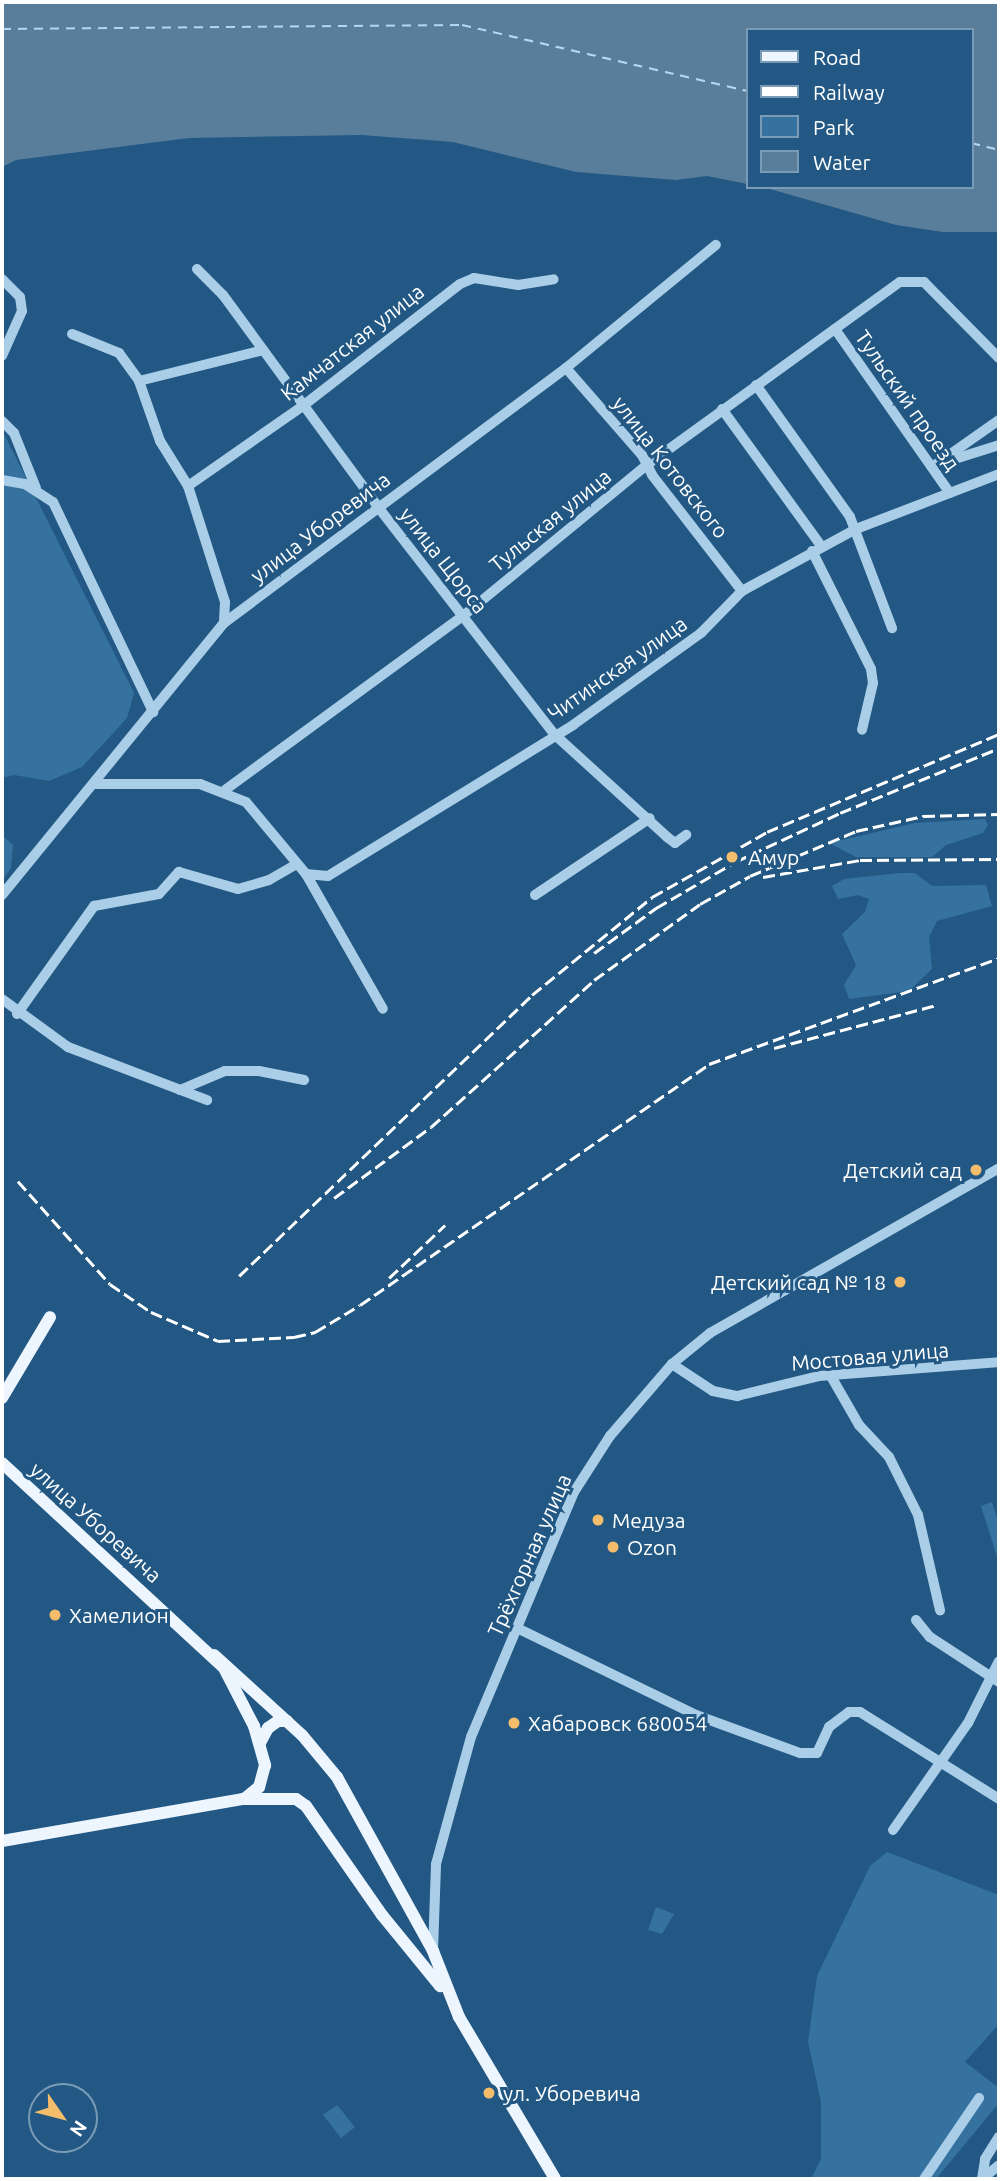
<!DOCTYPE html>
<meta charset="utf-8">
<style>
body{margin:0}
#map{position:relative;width:1001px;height:2181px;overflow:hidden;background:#225883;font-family:Ubuntu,sans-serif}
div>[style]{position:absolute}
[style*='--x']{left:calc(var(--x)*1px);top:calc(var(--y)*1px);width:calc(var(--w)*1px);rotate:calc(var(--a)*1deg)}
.green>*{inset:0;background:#3672a0}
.water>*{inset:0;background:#587e9c}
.ferry>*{height:2px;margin-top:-1px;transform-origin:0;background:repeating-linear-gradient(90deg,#b6d7f0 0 9px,transparent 0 16px)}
.minor>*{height:10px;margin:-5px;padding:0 5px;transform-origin:5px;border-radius:5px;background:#aacee8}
.major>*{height:12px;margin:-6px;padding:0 6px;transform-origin:6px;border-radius:6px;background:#edf5fe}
.rail>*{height:2.5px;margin-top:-1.25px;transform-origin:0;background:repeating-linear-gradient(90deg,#fff 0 12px,transparent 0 17px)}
.dots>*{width:19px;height:19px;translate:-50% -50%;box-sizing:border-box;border:4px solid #225883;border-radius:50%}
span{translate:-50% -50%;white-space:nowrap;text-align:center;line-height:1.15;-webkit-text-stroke:6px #225883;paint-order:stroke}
.street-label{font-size:21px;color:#fff}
.poi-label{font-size:21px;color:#fff}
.left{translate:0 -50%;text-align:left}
.right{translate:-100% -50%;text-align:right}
.frame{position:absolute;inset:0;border:4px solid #fff;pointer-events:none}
.legend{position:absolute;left:746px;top:28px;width:228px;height:161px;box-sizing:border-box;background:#225883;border:2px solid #7a9bb5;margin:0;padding:9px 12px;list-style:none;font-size:21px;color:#fff}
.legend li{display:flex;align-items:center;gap:14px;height:35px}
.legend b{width:35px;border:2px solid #7a9bb5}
.north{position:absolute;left:28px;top:2083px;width:70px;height:70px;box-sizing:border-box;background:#225883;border:2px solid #7a9bb5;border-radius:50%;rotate:125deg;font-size:19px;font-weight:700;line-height:28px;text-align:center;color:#fff}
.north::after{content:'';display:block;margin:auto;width:24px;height:32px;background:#f4bd6c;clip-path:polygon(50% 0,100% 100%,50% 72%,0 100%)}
</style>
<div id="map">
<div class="green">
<div style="clip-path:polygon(2px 430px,134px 693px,127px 718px,82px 767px,49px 781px,14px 775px,2px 778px)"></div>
<div style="clip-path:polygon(985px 819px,988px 825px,983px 833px,946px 845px,932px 857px,856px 857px,829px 843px,915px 823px)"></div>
<div style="clip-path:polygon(2px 835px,13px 845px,11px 868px,2px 881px)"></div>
<div style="clip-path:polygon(899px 873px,915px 873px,932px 886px,986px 885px,992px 906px,937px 921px,929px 937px,932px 969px,909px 991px,849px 999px,844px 985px,856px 965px,842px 934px,865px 912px,869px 899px,858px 895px,838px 899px,832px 886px,844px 879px)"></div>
<div style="clip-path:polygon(992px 1502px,999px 1524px,999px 1563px,981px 1506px)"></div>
<div style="clip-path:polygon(887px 1852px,999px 1895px,999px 2024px,965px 2062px,999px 2088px,999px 2103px,936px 2179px,811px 2179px,821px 2159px,821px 2102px,808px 2042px,817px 1976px,870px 1866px)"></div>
<div style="clip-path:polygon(656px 1907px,674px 1914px,662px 1934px,648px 1930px)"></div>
<div style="clip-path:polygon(337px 2105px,355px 2127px,341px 2138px,323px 2115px)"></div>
</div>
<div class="water">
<div style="clip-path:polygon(2px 2px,999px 2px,999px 232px,943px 232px,896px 225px,763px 187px,971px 187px,971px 30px,747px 30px,747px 184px,707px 176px,676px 180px,576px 172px,453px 142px,362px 135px,189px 138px,16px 160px,2px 167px)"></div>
</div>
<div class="ferry">
<div style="--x:2;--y:29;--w:460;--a:-0.5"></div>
<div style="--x:462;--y:25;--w:293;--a:13"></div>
<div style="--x:971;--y:143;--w:29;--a:14"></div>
</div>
<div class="minor">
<div style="--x:197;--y:269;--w:37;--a:45"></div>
<div style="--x:223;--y:295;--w:263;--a:53.8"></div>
<div style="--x:378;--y:507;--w:287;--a:52.2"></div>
<div style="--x:554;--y:734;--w:153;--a:42.3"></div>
<div style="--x:667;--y:837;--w:10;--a:37"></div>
<div style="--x:675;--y:843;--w:14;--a:-36"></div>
<div style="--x:2;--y:279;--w:25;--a:45"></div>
<div style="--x:20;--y:297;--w:14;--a:82"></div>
<div style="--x:22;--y:311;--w:49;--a:114"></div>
<div style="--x:835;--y:329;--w:200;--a:55"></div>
<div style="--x:72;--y:334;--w:51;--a:22"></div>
<div style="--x:119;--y:353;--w:34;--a:54"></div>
<div style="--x:139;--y:381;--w:64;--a:70.7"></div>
<div style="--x:160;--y:441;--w:53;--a:58.1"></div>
<div style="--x:188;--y:486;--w:122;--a:72.3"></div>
<div style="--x:225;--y:602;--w:21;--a:93"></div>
<div style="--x:566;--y:368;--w:116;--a:48.9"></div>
<div style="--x:642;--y:455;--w:22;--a:63"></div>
<div style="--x:652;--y:475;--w:147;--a:52.2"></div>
<div style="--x:139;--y:381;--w:128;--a:-14"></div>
<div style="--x:756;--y:385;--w:162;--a:54.5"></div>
<div style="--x:850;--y:517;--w:119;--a:69.3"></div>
<div style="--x:722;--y:409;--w:169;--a:54.1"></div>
<div style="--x:2;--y:421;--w:17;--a:45"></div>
<div style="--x:14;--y:433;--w:59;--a:68.2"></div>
<div style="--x:942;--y:463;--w:60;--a:-17.5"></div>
<div style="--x:932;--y:467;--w:82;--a:-35"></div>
<div style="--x:2;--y:480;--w:23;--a:10"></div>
<div style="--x:25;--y:484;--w:33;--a:33"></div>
<div style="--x:53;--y:502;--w:233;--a:64.5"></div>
<div style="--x:188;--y:486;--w:141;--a:-34.9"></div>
<div style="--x:304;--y:405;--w:197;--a:-37.8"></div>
<div style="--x:460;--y:284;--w:15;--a:-23"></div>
<div style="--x:474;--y:278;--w:45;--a:9"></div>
<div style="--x:518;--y:285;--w:36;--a:-9"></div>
<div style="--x:812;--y:551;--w:132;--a:63.4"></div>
<div style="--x:871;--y:669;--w:14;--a:82"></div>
<div style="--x:873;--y:683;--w:48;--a:103.2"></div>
<div style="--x:95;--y:784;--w:105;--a:0"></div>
<div style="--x:200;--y:784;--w:49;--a:21.4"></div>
<div style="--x:246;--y:802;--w:94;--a:50.2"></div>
<div style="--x:306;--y:874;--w:155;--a:60.3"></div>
<div style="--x:225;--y:790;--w:295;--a:-36.2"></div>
<div style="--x:463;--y:616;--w:238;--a:-39.4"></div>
<div style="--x:647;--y:465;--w:312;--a:-35.9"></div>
<div style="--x:900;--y:282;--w:24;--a:0"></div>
<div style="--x:924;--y:282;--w:107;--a:45.4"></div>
<div style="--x:306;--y:874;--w:22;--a:5"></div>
<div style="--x:328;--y:876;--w:288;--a:-31.6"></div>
<div style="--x:573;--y:725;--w:158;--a:-35.7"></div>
<div style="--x:701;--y:633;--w:59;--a:-45.7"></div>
<div style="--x:742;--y:591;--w:130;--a:-28.5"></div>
<div style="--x:856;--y:529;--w:153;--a:-21"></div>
<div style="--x:2;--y:895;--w:351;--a:-50.8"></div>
<div style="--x:224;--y:623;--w:427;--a:-36.7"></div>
<div style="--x:566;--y:368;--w:194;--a:-39.4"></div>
<div style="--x:535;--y:895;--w:138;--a:-33.8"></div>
<div style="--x:2;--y:999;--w:82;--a:36"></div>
<div style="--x:68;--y:1047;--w:149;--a:20.9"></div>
<div style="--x:17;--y:1014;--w:133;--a:-54.5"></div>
<div style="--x:94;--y:906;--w:66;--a:-10.5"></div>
<div style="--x:159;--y:894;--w:30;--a:-48"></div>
<div style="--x:179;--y:872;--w:61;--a:16.1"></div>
<div style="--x:238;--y:889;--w:32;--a:-16"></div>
<div style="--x:269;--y:880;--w:32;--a:-30"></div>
<div style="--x:180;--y:1090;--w:49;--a:-22.9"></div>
<div style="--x:225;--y:1071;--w:34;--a:0"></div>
<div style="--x:259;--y:1071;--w:46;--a:11.3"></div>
<div style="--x:672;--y:1364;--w:49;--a:33.4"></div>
<div style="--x:713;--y:1391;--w:25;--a:12"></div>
<div style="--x:737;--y:1396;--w:84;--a:-13.7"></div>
<div style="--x:819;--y:1376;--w:181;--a:-4.4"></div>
<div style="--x:832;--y:1378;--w:54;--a:60.1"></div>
<div style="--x:859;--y:1425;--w:44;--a:46.8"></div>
<div style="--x:889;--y:1457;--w:65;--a:63.4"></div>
<div style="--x:918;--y:1515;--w:98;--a:77"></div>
<div style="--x:916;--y:1620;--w:22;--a:51"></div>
<div style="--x:930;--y:1637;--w:82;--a:33.1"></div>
<div style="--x:517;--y:1628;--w:199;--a:25.9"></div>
<div style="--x:696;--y:1715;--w:111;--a:20.1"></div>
<div style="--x:800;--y:1753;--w:17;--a:0"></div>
<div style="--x:817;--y:1753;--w:29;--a:-65"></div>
<div style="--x:829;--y:1727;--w:25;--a:-37"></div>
<div style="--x:849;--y:1712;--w:11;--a:0"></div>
<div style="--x:860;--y:1712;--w:164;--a:32"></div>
<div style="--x:893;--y:1830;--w:131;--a:-55"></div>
<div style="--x:968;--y:1723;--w:69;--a:-63.4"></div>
<div style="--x:433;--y:1951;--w:87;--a:-88"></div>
<div style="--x:436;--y:1864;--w:132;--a:-74.6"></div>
<div style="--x:471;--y:1737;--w:266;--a:-67.2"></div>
<div style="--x:574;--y:1492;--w:67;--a:-57.3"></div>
<div style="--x:610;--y:1436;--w:95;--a:-49.3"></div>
<div style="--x:672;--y:1364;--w:49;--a:-39.2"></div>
<div style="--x:710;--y:1333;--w:333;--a:-29.7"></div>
<div style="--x:924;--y:2179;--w:98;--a:-55.8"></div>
<div style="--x:982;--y:2179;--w:20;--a:-81"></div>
<div style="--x:985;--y:2159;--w:26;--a:-58"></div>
<div style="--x:982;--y:2179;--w:22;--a:-39"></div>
</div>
<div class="major">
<div style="--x:2;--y:1398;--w:94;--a:-59.3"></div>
<div style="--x:2;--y:1463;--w:302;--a:42.7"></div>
<div style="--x:224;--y:1668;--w:65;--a:62.7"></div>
<div style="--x:254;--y:1726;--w:41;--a:74.2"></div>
<div style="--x:265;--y:1765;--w:23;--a:105"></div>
<div style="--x:259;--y:1787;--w:19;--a:141"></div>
<div style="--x:214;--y:1655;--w:119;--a:42.3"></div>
<div style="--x:302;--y:1735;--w:55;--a:50.2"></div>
<div style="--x:337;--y:1777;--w:199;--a:61.1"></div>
<div style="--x:433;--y:1951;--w:71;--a:68.5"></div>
<div style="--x:459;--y:2017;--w:188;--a:59.3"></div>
<div style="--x:260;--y:1743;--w:17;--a:-62"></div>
<div style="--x:268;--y:1728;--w:12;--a:-35"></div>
<div style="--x:278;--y:1721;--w:9;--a:0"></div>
<div style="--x:2;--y:1841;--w:245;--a:-9.9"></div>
<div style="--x:243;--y:1799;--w:53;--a:0"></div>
<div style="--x:296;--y:1799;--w:12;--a:35"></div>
<div style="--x:306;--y:1806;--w:133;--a:55.1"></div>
<div style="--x:382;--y:1915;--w:92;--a:50.8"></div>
</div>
<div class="rail">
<div style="--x:763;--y:877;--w:98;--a:-9.9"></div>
<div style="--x:860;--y:860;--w:139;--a:-0.4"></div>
<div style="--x:594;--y:953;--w:77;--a:-36"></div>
<div style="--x:656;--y:908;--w:91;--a:-30.2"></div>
<div style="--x:735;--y:862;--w:116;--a:-25"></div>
<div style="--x:840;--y:813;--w:172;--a:-22.2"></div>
<div style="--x:774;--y:1048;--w:169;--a:-14.8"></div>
<div style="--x:18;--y:1181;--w:138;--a:48.2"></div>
<div style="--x:110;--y:1284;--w:50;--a:34.3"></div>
<div style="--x:151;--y:1312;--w:73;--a:23.4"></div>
<div style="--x:218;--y:1341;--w:76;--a:-3"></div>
<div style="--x:294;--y:1337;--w:22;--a:-13"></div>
<div style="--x:315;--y:1332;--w:52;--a:-31"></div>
<div style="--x:360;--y:1305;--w:424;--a:-34.6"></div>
<div style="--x:709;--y:1064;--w:309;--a:-20.1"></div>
<div style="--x:334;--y:1198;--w:120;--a:-36.2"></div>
<div style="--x:431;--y:1127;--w:219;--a:-42"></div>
<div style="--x:594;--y:980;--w:130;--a:-35.6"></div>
<div style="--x:700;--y:904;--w:57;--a:-29.2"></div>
<div style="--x:750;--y:876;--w:115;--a:-23"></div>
<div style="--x:856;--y:831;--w:69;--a:-12.6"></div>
<div style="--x:923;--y:816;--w:76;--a:-1.5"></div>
<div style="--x:239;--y:1276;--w:406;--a:-43.8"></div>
<div style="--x:532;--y:995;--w:155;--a:-39.2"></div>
<div style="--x:652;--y:897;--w:132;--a:-29.5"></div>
<div style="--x:767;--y:832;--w:252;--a:-22.9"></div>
<div style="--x:389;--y:1278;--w:77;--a:-43.4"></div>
</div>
<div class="dots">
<div style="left:732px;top:857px;background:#f4bd6c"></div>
<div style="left:976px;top:1170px;background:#f4bd6c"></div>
<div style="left:900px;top:1282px;background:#f4bd6c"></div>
<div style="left:598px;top:1520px;background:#f4bd6c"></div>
<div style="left:613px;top:1547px;background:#f4bd6c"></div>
<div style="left:55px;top:1615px;background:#f4bd6c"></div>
<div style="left:514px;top:1723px;background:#f4bd6c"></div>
<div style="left:489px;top:2093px;background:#f4bd6c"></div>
</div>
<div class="street-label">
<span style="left:352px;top:342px;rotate:-38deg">Камчатская улица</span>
<span style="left:908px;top:400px;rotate:55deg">Тульский проезд</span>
<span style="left:671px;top:467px;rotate:52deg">улица Котовского</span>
<span style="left:550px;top:520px;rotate:-39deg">Тульская улица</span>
<span style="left:320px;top:527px;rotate:-37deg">улица Уборевича</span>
<span style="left:444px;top:560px;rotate:52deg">улица Щорса</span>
<span style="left:617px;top:668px;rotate:-35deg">Читинская улица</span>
<span style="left:870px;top:1356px;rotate:-5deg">Мостовая улица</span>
<span style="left:96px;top:1522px;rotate:42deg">улица Уборевича</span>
<span style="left:529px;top:1555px;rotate:-66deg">Трёхгорная улица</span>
</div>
<div class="poi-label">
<span class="left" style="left:748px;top:857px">Амур</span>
<span class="right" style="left:962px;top:1170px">Детский сад</span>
<span class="right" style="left:886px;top:1282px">Детский сад № 18</span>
<span class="left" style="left:612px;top:1520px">Медуза</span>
<span class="left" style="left:627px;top:1547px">Ozon</span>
<span class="left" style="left:69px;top:1615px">Хамелион</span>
<span class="left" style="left:528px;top:1723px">Хабаровск 680054</span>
<span class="left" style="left:503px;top:2093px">ул. Уборевича</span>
</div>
<div class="frame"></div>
<ul class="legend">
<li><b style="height:9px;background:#edf5fe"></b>Road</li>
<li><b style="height:9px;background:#fff"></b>Railway</li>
<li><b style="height:19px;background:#3672a0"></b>Park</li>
<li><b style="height:19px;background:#587e9c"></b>Water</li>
</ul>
<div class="north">N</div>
</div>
